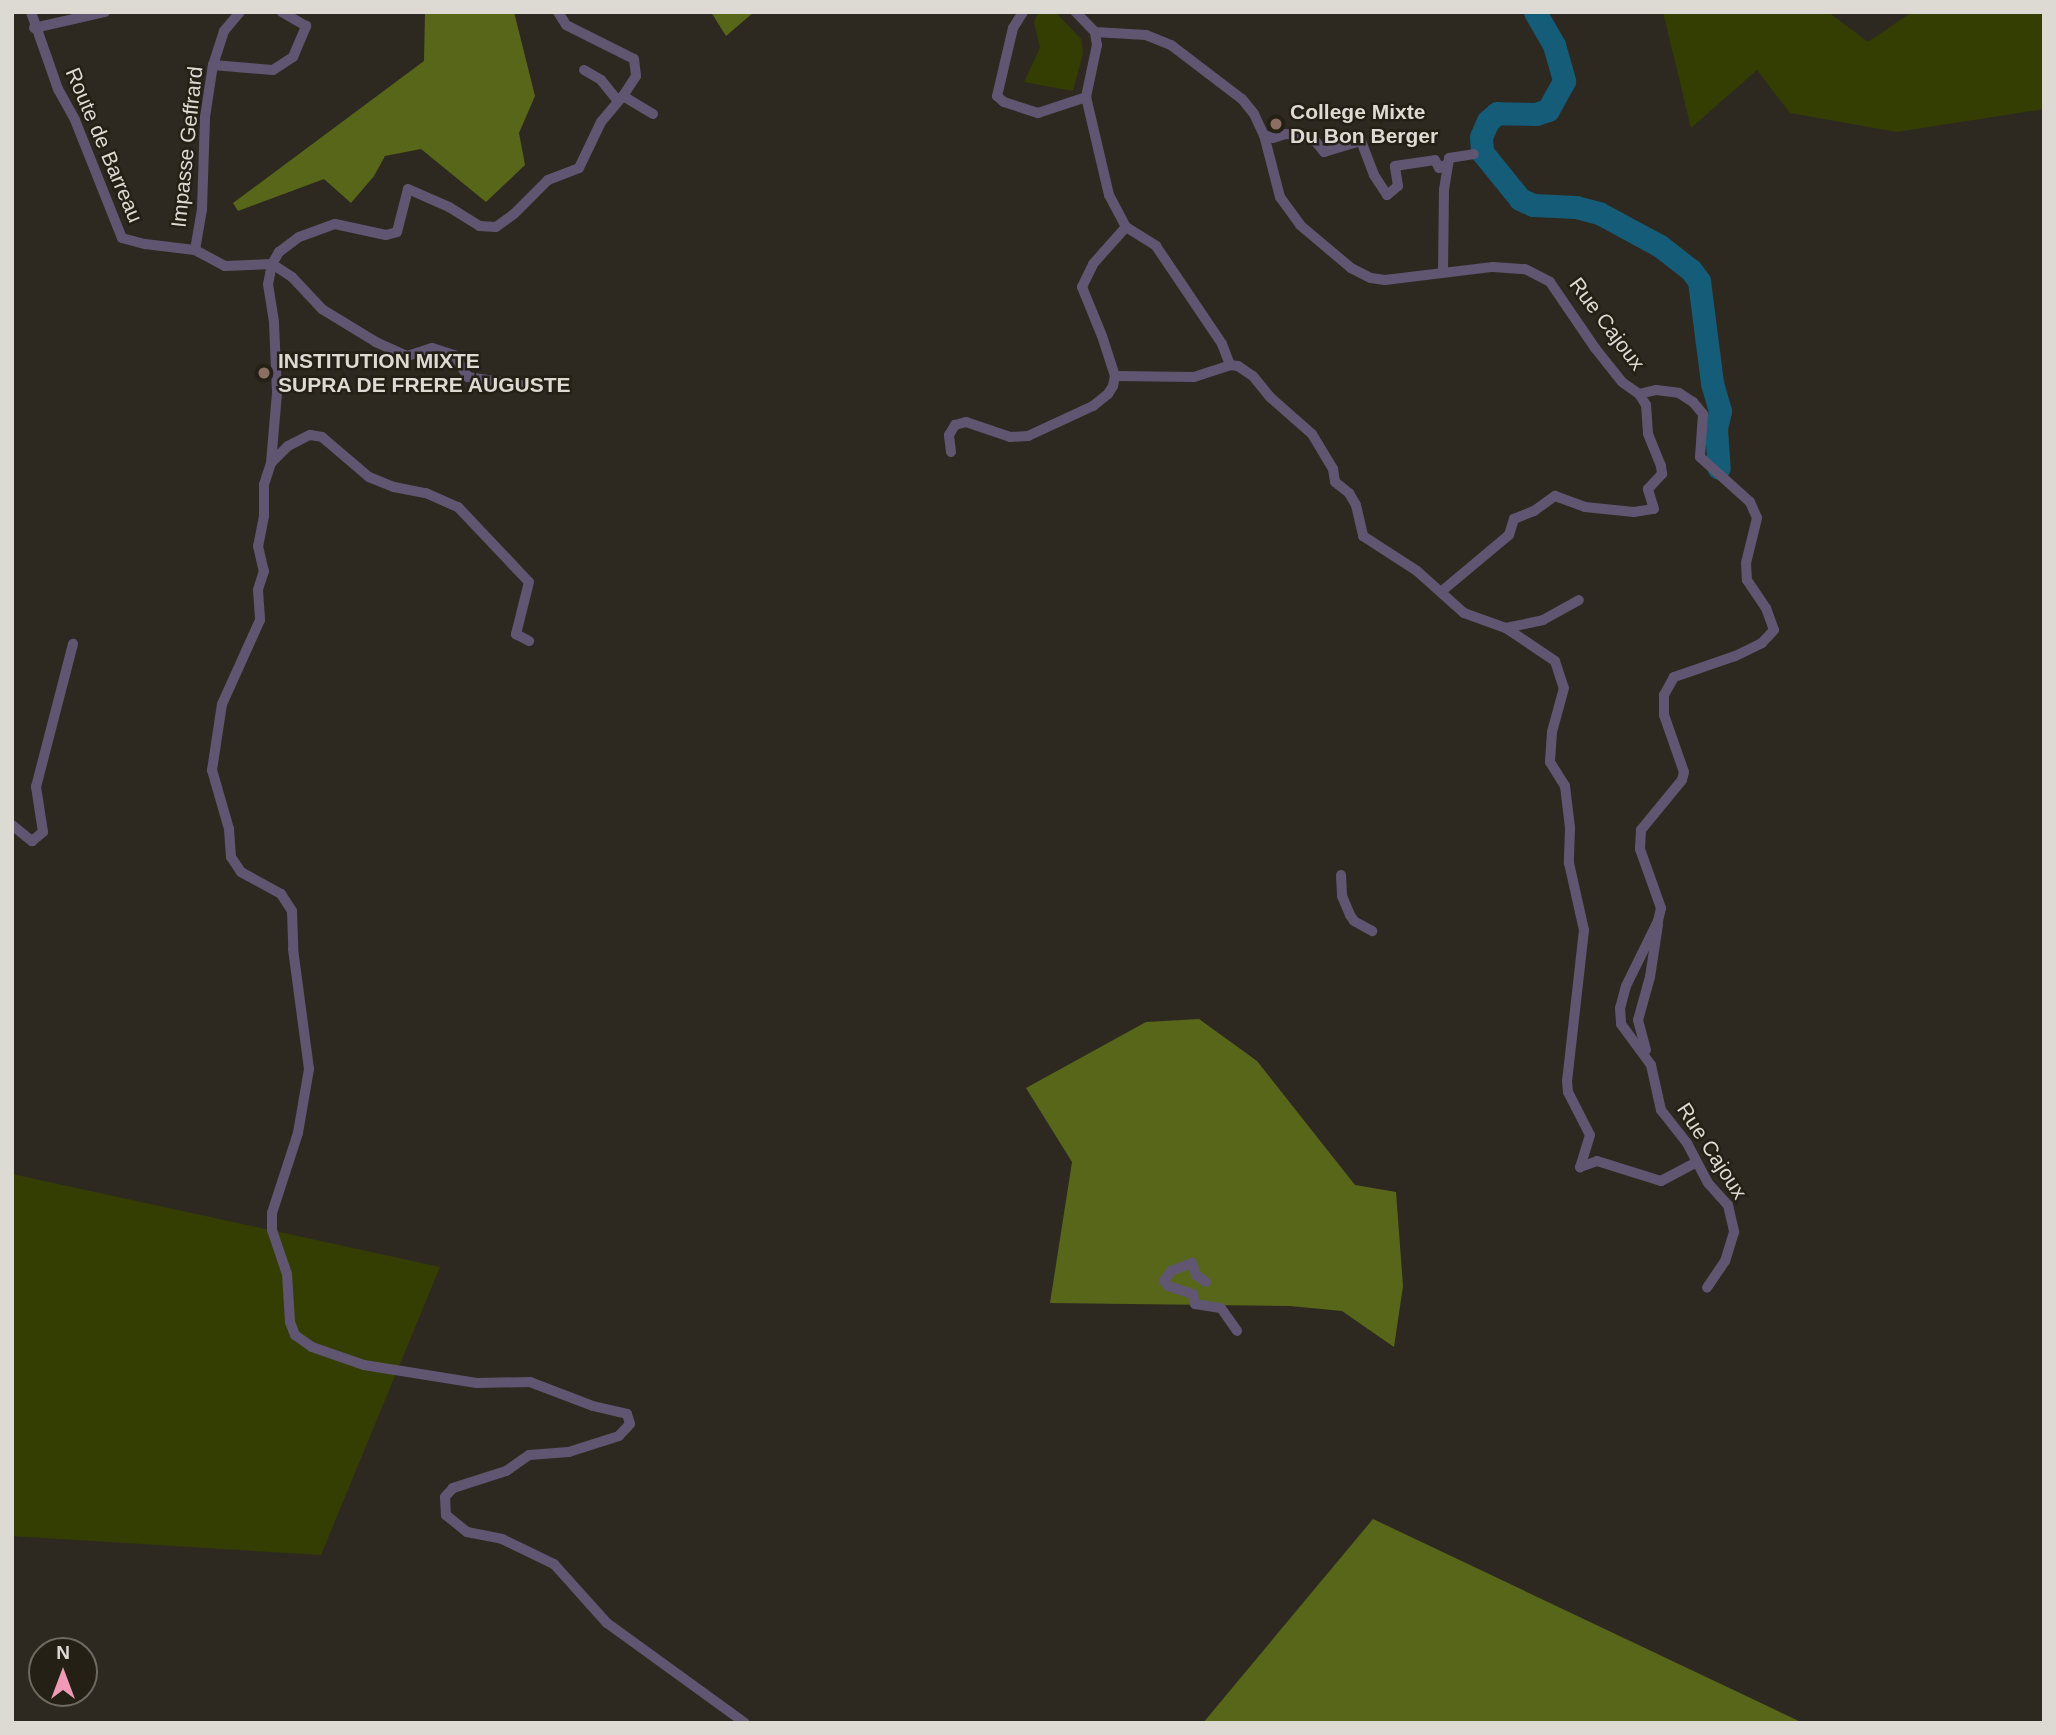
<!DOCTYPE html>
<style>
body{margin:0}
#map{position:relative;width:2056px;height:1735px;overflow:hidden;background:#2e2920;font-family:Helvetica,sans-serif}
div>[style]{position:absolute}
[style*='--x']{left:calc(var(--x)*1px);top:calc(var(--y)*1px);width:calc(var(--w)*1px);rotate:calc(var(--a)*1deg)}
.green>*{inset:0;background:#343e03}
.forest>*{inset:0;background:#58661a}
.river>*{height:23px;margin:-11.5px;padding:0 11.5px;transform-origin:11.5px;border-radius:11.5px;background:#145c78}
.street>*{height:10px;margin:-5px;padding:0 5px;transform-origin:5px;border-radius:5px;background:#605672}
.dots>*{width:19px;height:19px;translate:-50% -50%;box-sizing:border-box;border:4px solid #242016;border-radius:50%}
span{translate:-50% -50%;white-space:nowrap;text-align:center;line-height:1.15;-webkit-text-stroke:5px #242016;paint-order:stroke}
.poi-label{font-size:21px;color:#dddad3;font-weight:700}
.left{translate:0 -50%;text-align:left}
.street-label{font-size:21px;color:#dddad3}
.frame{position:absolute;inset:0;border:14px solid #dddad3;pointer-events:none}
.north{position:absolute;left:28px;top:1637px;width:70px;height:70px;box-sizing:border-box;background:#242016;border:2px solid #6e6a62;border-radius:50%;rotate:0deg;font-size:19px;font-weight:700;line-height:28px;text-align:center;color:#dddad3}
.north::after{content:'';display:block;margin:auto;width:24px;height:32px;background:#f09ab5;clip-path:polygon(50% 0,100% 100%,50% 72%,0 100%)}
</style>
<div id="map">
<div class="green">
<div style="clip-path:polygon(1038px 12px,1055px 12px,1081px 39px,1083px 53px,1073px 91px,1024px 82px,1040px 48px,1034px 22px)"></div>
<div style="clip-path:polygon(1663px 12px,1828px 12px,1868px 42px,1912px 12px,2044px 12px,2044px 109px,1897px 132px,1790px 113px,1757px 70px,1691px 128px)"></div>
<div style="clip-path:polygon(12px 1174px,440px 1267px,321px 1555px,12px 1536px)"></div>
</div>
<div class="forest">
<div style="clip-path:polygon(425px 12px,514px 12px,535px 96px,519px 133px,525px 165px,486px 202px,421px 149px,385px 156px,374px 176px,351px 203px,324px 179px,238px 211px,233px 203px,424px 61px)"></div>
<div style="clip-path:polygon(711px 12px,754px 12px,726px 36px)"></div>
<div style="clip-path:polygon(1199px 1019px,1257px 1061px,1355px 1185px,1396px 1192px,1403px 1286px,1394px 1347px,1342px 1311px,1290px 1306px,1050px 1303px,1072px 1162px,1026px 1088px,1146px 1022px)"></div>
<div style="clip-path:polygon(1373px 1519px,1803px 1723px,1203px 1723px)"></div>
</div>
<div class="river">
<div style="--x:1535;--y:12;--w:38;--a:60"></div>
<div style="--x:1554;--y:45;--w:37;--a:74"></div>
<div style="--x:1564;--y:81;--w:33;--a:119"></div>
<div style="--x:1548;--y:110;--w:13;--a:162"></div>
<div style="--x:1536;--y:114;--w:39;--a:-179"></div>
<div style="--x:1497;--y:113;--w:12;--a:138"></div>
<div style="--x:1488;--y:121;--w:17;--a:114"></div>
<div style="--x:1481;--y:137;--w:15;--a:86"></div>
<div style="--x:1482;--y:152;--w:60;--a:51"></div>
<div style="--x:1520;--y:199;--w:14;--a:25"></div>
<div style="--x:1533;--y:205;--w:43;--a:2.7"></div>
<div style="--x:1576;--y:207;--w:24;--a:15"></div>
<div style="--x:1599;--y:213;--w:69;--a:28.4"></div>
<div style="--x:1660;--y:246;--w:39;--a:38"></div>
<div style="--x:1691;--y:270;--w:14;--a:54"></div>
<div style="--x:1699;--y:281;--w:103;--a:82.7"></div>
<div style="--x:1712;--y:383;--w:29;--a:74"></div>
<div style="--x:1720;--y:411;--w:18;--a:103"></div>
<div style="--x:1716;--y:429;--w:39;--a:86"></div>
</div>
<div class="street">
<div style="--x:31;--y:12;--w:82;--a:70.7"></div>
<div style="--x:58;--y:89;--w:35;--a:61"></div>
<div style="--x:75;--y:120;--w:127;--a:68.3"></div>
<div style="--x:122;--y:238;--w:24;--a:15"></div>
<div style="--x:145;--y:244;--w:50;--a:6.8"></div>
<div style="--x:195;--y:250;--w:34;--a:28"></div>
<div style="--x:225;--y:266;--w:47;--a:-2.4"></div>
<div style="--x:272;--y:264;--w:20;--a:101"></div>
<div style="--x:268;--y:284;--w:39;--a:81"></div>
<div style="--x:274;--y:323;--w:70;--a:87.5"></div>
<div style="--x:277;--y:393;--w:70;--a:94.9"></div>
<div style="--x:271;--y:463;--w:23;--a:108"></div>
<div style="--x:264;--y:485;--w:31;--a:90"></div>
<div style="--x:264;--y:516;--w:31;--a:101"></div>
<div style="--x:258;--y:546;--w:26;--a:77"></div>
<div style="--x:264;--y:571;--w:20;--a:108"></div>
<div style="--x:258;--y:590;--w:30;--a:86"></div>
<div style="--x:260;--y:620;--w:92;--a:114.3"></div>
<div style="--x:222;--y:704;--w:67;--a:98.6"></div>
<div style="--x:212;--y:770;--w:61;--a:73.9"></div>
<div style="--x:229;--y:829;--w:28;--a:86"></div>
<div style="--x:231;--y:857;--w:18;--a:56"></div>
<div style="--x:241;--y:872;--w:46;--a:28.8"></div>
<div style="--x:281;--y:894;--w:20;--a:57"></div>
<div style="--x:292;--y:911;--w:38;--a:88"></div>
<div style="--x:293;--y:949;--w:121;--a:82.4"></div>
<div style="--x:309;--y:1069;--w:65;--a:99.8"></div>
<div style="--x:298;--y:1133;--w:84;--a:108"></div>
<div style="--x:272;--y:1213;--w:17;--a:90"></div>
<div style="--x:272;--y:1230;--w:46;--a:71.2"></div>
<div style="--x:287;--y:1274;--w:48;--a:86.4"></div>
<div style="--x:290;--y:1322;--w:14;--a:69"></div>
<div style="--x:295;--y:1335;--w:21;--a:35"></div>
<div style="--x:312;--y:1347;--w:55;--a:19.1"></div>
<div style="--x:364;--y:1365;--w:114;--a:9.1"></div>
<div style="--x:477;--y:1383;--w:53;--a:-1.1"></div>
<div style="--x:530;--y:1382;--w:67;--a:20.9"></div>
<div style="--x:593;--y:1406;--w:35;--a:13"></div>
<div style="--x:627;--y:1414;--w:10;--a:73"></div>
<div style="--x:630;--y:1424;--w:16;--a:133"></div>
<div style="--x:619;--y:1436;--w:52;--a:162.3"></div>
<div style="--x:569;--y:1452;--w:40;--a:175.7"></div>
<div style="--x:529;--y:1455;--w:28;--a:145"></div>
<div style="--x:506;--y:1471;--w:56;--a:162.2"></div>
<div style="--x:453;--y:1488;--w:12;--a:132"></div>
<div style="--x:445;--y:1497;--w:18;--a:87"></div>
<div style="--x:446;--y:1515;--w:27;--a:39"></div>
<div style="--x:467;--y:1532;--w:36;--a:11"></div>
<div style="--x:502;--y:1539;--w:58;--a:25.7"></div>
<div style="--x:554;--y:1564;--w:79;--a:48.1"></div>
<div style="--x:607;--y:1623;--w:170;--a:35.9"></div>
<div style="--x:558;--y:12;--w:15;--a:58"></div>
<div style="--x:566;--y:25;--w:76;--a:26.6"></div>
<div style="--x:634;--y:59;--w:17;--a:83"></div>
<div style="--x:636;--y:76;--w:24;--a:123"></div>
<div style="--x:623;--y:96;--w:35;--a:31"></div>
<div style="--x:1023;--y:12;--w:19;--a:122"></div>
<div style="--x:1013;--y:28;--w:70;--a:103.2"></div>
<div style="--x:997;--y:96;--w:9;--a:41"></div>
<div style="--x:1004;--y:102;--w:36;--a:18"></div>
<div style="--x:1038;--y:113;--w:51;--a:-18.4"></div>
<div style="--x:34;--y:28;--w:73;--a:-12.7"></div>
<div style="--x:1095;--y:32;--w:51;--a:3.4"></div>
<div style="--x:1146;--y:35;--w:27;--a:22"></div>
<div style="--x:1171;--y:45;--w:89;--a:37.3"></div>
<div style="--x:1242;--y:99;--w:19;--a:51"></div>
<div style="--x:1254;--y:114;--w:23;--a:65"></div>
<div style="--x:1264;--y:135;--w:64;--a:75.5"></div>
<div style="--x:1280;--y:197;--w:34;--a:54"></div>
<div style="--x:1300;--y:225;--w:67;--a:40.1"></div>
<div style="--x:1351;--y:268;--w:22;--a:27"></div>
<div style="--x:1371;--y:278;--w:14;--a:8"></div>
<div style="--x:1385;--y:280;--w:109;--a:-6.9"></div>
<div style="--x:1493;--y:267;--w:32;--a:4"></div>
<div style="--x:1525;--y:269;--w:28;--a:27"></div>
<div style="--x:1550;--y:282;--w:80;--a:55.7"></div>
<div style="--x:1595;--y:348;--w:43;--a:51.5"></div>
<div style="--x:1622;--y:382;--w:21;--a:35"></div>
<div style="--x:1639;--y:394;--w:17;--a:-13"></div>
<div style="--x:1656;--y:390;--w:23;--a:7"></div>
<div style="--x:1679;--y:393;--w:17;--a:33"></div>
<div style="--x:1693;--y:402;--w:16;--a:50"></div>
<div style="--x:1703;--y:414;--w:43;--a:94"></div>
<div style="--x:1700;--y:457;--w:67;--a:42"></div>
<div style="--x:1750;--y:502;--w:17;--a:66"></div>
<div style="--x:1757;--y:518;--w:46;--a:103.7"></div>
<div style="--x:1746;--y:563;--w:17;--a:87"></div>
<div style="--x:1747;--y:580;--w:34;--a:56"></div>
<div style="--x:1766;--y:608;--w:23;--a:70"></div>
<div style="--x:1774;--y:630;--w:18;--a:133"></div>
<div style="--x:1762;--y:643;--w:30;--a:154"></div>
<div style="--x:1735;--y:656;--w:65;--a:161"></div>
<div style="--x:1674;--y:677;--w:21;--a:119"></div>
<div style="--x:1664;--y:695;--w:20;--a:90"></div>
<div style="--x:1664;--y:715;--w:60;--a:70.7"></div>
<div style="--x:1684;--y:772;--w:8;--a:104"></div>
<div style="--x:1682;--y:780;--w:65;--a:129.4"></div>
<div style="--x:1641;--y:830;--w:19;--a:93"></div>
<div style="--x:1640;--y:849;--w:63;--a:70.4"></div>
<div style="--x:1661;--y:908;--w:13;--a:103"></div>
<div style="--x:1658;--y:921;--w:72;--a:116.2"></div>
<div style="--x:1626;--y:986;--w:23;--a:105"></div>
<div style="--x:1620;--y:1008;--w:16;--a:86"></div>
<div style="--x:1621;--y:1024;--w:51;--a:53.8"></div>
<div style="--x:1651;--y:1065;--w:46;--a:77.5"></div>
<div style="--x:1661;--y:1110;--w:42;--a:51.8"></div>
<div style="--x:1687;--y:1143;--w:45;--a:62.3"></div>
<div style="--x:1708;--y:1183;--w:30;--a:48"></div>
<div style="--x:1728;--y:1205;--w:28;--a:77"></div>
<div style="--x:1734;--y:1232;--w:30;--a:107"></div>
<div style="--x:1725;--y:1261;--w:32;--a:124"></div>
<div style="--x:213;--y:65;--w:60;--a:4.8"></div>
<div style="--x:273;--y:70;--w:24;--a:-33"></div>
<div style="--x:293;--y:57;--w:34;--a:-67"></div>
<div style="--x:306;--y:26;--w:28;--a:-150"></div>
<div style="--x:584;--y:70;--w:20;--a:30"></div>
<div style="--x:601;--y:80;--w:27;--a:51"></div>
<div style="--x:1264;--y:135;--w:9;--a:18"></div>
<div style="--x:1273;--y:138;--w:13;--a:-18"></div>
<div style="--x:1285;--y:134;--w:15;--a:4"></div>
<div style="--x:1300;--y:135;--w:17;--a:24"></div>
<div style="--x:1316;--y:142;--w:13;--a:51"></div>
<div style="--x:1324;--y:152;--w:39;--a:-17"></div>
<div style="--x:1361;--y:141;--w:36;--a:69"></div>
<div style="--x:1374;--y:175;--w:24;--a:57"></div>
<div style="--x:1387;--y:195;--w:14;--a:-39"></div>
<div style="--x:1398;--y:186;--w:20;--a:-99"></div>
<div style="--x:1395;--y:166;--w:40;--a:-8.5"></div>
<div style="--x:1435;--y:160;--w:9;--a:63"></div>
<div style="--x:1439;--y:168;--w:10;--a:-24"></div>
<div style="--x:1126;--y:227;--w:36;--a:32"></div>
<div style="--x:1156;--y:246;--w:118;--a:56"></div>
<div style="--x:1222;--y:344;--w:22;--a:69"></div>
<div style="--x:195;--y:250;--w:42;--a:-80.3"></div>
<div style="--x:202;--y:209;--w:92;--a:-88.1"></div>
<div style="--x:205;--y:117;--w:53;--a:-81.3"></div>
<div style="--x:213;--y:65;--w:36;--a:-72"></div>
<div style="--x:224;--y:31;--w:25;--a:-50"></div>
<div style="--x:1443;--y:272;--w:82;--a:-89.3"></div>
<div style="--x:1444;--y:190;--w:32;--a:-81"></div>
<div style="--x:1449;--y:158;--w:25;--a:-9"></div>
<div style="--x:1115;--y:376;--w:79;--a:0.7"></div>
<div style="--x:1194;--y:377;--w:38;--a:-18"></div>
<div style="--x:1230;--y:365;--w:8;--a:7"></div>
<div style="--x:1238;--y:366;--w:18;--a:34"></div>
<div style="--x:1253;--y:376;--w:27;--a:51"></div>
<div style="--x:1270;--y:397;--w:56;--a:41.4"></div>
<div style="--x:1312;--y:434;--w:41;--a:59"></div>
<div style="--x:1333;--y:469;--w:13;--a:81"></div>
<div style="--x:1335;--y:482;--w:18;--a:38"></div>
<div style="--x:1349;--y:493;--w:14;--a:60"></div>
<div style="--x:1356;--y:505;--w:32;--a:77"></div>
<div style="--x:1363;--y:536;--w:64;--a:32.9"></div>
<div style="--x:1417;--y:571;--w:63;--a:41.8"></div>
<div style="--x:1464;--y:613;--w:45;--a:19.7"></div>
<div style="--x:1506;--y:628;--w:59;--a:34"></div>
<div style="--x:1555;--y:661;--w:28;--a:72"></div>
<div style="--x:1564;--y:688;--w:46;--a:105.3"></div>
<div style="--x:1552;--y:732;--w:30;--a:94"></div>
<div style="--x:1550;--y:762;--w:28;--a:58"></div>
<div style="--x:1565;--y:786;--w:42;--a:83.2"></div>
<div style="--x:1570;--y:828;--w:35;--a:92"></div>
<div style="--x:1569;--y:863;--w:69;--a:77.4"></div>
<div style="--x:1584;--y:930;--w:152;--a:96.4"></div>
<div style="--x:1567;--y:1081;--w:11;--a:85"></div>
<div style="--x:1568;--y:1092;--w:48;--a:62.9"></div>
<div style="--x:1590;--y:1135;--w:34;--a:107"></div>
<div style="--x:1580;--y:1167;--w:18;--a:-19"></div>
<div style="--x:1597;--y:1161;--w:67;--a:17.4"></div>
<div style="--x:1661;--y:1181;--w:40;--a:-28"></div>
<div style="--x:527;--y:386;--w:60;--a:-171.3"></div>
<div style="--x:468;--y:377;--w:26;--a:-122"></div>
<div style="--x:454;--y:355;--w:23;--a:-162"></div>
<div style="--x:432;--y:348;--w:26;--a:162"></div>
<div style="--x:407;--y:356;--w:34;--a:-156"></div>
<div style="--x:376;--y:342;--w:63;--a:-148.6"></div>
<div style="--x:322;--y:309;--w:44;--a:-133.2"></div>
<div style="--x:292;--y:277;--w:24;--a:-147"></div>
<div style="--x:272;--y:264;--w:14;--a:-60"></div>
<div style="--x:279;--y:252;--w:25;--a:-37"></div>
<div style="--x:299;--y:237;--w:38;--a:-20"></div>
<div style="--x:335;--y:224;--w:52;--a:12.2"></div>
<div style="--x:386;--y:235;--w:11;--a:-15"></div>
<div style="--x:397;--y:232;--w:44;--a:-75.7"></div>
<div style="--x:408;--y:189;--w:45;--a:23.7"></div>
<div style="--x:449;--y:207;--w:36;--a:32"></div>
<div style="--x:479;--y:226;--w:17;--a:3"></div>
<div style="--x:496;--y:227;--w:22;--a:-36"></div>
<div style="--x:514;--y:214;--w:48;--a:-45"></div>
<div style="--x:548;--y:180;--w:33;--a:-21"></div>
<div style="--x:579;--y:168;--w:51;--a:-64.4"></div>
<div style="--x:601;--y:122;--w:34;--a:-50"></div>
<div style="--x:951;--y:452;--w:17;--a:-97"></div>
<div style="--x:949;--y:435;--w:12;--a:-59"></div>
<div style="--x:955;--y:425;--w:11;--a:-15"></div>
<div style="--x:966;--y:422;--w:46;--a:18.8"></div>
<div style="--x:1010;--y:437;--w:18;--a:-3"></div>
<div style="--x:1028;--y:436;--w:72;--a:-24.8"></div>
<div style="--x:1093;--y:406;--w:19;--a:-39"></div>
<div style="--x:1108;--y:394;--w:9;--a:-58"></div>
<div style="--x:1113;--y:386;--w:10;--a:-79"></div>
<div style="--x:1115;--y:376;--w:42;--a:-108"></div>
<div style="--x:1102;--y:336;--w:53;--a:-112.2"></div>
<div style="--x:1082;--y:287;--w:25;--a:-64"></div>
<div style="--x:1093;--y:264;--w:50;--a:-48.3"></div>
<div style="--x:1126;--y:227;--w:36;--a:-118"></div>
<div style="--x:1109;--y:195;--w:101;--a:-103.2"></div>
<div style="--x:1086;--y:97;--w:53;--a:-78.1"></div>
<div style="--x:1097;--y:45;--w:13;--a:-99"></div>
<div style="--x:1095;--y:32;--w:28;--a:-134"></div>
<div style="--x:271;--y:463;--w:24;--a:-45"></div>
<div style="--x:288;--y:446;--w:25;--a:-27"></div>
<div style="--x:310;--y:435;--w:12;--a:9"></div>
<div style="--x:322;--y:437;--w:62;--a:40.4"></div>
<div style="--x:369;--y:477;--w:27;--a:22"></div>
<div style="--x:394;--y:487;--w:33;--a:11"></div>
<div style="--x:426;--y:493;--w:35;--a:24"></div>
<div style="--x:458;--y:507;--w:103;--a:46.6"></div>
<div style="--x:529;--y:582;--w:54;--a:104"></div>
<div style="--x:516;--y:634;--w:15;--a:28"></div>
<div style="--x:1442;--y:591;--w:87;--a:-39.9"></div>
<div style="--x:1509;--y:535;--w:17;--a:-73"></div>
<div style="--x:1514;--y:519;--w:22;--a:-22"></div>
<div style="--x:1534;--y:511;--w:26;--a:-36"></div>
<div style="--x:1555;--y:496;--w:32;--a:20"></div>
<div style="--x:1585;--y:507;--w:49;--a:5.8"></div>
<div style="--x:1634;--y:512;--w:20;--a:-9"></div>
<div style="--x:1654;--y:509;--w:21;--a:-107"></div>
<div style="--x:1648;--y:489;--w:21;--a:-47"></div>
<div style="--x:1662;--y:474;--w:8;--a:-97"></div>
<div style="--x:1661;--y:466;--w:35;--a:-112"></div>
<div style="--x:1648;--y:433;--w:28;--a:-94"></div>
<div style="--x:1646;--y:405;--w:13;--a:-122"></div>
<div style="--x:1506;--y:628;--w:38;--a:-12"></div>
<div style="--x:1543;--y:620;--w:41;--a:-29.1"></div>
<div style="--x:12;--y:825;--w:26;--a:39"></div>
<div style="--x:32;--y:841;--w:14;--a:-39"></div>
<div style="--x:43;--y:832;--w:46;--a:-98.8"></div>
<div style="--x:36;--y:787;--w:148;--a:-75.5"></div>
<div style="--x:1341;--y:875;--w:21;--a:87"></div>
<div style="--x:1342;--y:896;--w:21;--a:67"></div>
<div style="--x:1350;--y:915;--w:7;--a:56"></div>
<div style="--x:1354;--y:921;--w:21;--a:29"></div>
<div style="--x:1646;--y:1050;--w:31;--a:-105"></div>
<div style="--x:1638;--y:1020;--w:45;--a:-74.4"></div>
<div style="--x:1650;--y:977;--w:53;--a:-81.3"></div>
<div style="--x:1206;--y:1282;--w:12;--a:-145"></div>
<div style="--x:1196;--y:1275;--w:13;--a:-108"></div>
<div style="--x:1192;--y:1263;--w:22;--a:159"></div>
<div style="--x:1171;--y:1271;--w:12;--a:125"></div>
<div style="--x:1164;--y:1281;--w:6;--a:51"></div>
<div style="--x:1168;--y:1286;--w:26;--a:18"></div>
<div style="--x:1193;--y:1294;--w:10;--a:79"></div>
<div style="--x:1195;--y:1304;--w:26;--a:9"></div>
<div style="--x:1221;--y:1308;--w:28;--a:55"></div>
</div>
<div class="dots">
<div style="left:1276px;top:124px;background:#8d6e63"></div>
<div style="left:264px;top:373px;background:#8d6e63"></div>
</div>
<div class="poi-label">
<span class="left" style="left:1290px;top:124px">College Mixte<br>Du Bon Berger</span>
<span class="left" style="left:278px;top:373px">INSTITUTION MIXTE<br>SUPRA DE FRERE AUGUSTE</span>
</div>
<div class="street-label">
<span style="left:104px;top:145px;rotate:67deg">Route de Barreau</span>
<span style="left:187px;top:147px;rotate:-84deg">Impasse Geffrard</span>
<span style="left:1607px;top:324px;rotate:53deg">Rue Cajoux</span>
<span style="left:1712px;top:1151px;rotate:57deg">Rue Cajoux</span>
</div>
<div class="frame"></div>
<div class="north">N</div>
</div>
